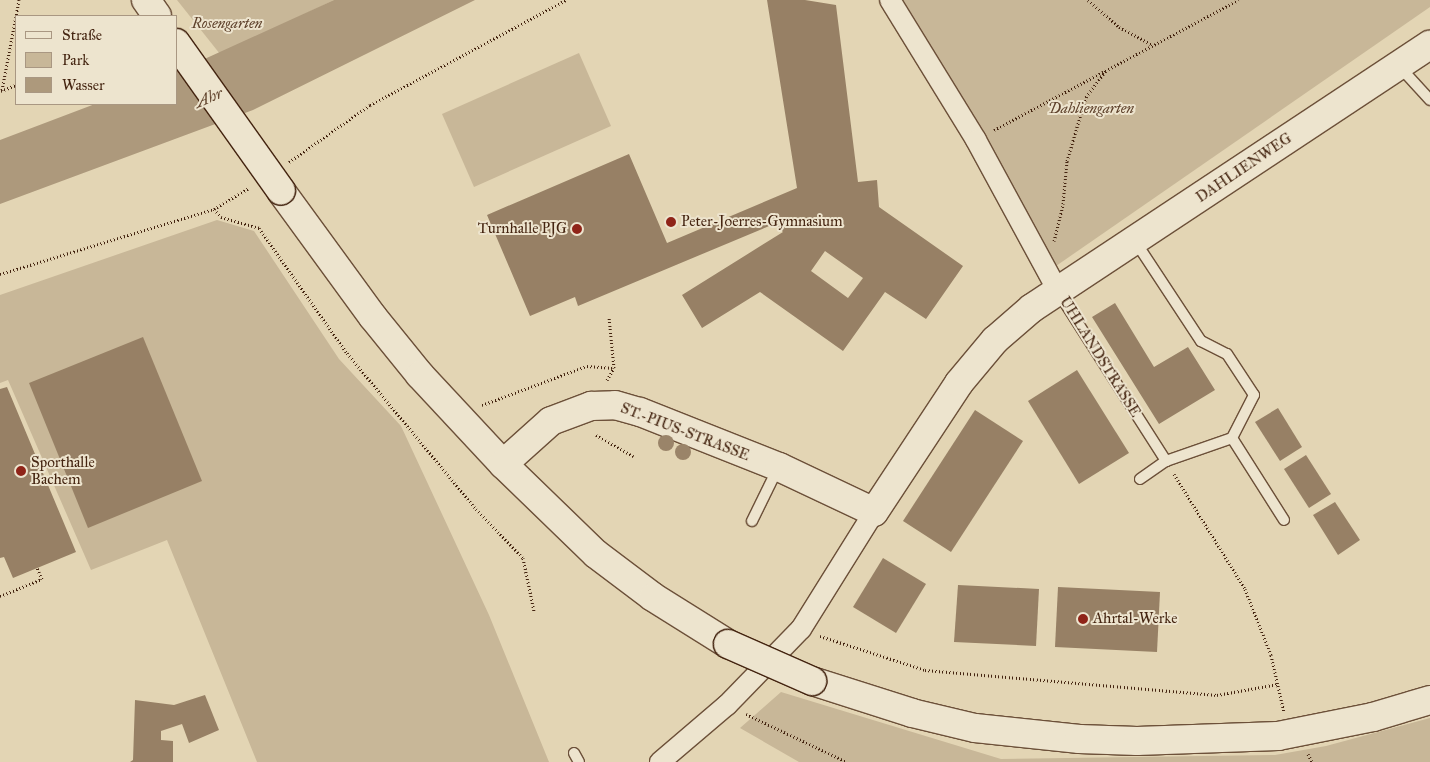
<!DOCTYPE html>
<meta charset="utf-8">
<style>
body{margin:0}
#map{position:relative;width:1430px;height:762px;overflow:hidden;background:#e3d5b4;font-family:"IM FELL Great Primer",serif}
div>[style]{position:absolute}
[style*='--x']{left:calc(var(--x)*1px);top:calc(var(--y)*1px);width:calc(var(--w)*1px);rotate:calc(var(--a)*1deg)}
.green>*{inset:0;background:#c8b798}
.water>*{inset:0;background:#ad997c}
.building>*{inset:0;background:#978065}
.path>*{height:3px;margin-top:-1.5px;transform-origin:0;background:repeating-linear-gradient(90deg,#442410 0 1px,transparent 0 3.5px)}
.roads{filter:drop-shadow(1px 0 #6c5039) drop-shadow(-1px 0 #6c5039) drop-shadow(0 1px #6c5039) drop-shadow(0 -1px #6c5039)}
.lane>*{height:10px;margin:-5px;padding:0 5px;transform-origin:5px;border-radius:5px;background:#ede4ce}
.street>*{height:20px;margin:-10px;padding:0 10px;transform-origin:10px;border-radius:10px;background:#ede4ce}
.secondary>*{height:28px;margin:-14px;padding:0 14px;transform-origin:14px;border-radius:14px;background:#ede4ce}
.bridges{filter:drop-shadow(1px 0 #442410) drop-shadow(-1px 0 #442410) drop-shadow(0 1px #442410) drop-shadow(0 -1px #442410)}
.secondary-bridge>*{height:28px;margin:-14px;padding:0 14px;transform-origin:14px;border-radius:14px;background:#ede4ce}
.trees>*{width:16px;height:16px;margin:-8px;border-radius:50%;background:#9a8469}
.dots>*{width:14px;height:14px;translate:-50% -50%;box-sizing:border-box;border:2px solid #ede4ce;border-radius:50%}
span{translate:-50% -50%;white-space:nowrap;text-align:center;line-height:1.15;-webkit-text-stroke:4px #ede4ce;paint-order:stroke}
.park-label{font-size:15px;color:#5e412b;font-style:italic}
.street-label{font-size:15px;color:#442410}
.poi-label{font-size:15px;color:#442410}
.left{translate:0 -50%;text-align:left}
.right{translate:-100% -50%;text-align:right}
.water-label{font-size:16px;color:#644730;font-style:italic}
.legend{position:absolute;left:15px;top:15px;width:162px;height:90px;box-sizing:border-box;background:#ede4ce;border:1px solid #a99782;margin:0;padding:6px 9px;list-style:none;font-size:15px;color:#442410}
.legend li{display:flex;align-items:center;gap:10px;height:25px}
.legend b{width:25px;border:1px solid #a99782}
</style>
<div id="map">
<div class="green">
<div style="clip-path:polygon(177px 0,334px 0,220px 54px)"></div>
<div style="clip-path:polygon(902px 0,1430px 0,1430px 7px,1056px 266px)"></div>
<div style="clip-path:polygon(579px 53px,611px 126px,474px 187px,442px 114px)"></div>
<div style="clip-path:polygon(217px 220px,254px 231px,339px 359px,401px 426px,489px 615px,549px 762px,257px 762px,167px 540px,91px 570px,8px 380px,0 383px,0 295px)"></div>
<div style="clip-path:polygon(781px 692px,1001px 759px,1275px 755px,1326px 746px,1430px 718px,1430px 762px,799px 762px,740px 728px)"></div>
</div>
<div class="water">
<div style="clip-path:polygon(334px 0,475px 0,253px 110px,0 204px,0 140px,95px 104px,176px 104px,176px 72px)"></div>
</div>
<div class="building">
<div style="clip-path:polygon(evenodd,767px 0,805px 0,836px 5px,858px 182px,877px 180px,879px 207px,963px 266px,926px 319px,885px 292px,843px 351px,760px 292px,702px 328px,682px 295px,783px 232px,774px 224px,578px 306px,575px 297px,530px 316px,487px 215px,629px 154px,667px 243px,797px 188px,767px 0,825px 251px,863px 278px,848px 298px,811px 271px,825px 251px)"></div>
<div style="clip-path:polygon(1115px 303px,1154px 367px,1188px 347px,1215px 390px,1159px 424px,1092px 317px)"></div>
<div style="clip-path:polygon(143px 337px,202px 481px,88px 528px,29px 383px)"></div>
<div style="clip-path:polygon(1077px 370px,1129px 453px,1079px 484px,1028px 401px)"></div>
<div style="clip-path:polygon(7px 387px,76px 552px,13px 578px,4px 557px,0 558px,0 389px)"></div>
<div style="clip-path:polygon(1278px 408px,1302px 447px,1280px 461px,1255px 422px)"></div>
<div style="clip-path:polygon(975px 410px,1023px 441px,951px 552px,903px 521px)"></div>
<div style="clip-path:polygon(1306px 455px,1331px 494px,1309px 508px,1284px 469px)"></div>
<div style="clip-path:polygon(1335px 502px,1360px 540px,1338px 555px,1313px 515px)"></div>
<div style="clip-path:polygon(883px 558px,926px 584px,896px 633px,853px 607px)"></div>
<div style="clip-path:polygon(958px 585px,1039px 589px,1036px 646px,954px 642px)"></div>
<div style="clip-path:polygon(1058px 587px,1160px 592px,1157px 652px,1055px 647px)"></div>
<div style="clip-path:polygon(205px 695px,219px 730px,189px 743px,182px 724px,161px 731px,161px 740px,173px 741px,173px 762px,130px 762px,133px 760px,135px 700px,174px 705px)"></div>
</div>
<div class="path">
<div style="--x:1088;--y:0;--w:41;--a:41.1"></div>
<div style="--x:1119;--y:27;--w:38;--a:28"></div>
<div style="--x:2;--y:90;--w:92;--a:-79.3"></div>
<div style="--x:1;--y:91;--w:16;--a:-22"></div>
<div style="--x:994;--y:130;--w:277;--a:-28"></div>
<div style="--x:289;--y:162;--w:99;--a:-35.1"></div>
<div style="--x:370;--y:105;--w:222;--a:-28.2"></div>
<div style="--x:214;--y:209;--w:11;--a:49"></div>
<div style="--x:221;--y:217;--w:40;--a:16"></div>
<div style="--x:259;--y:228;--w:153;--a:54.9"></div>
<div style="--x:347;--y:353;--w:202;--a:50.4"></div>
<div style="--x:476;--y:509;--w:68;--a:46.2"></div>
<div style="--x:523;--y:558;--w:54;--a:78.3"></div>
<div style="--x:1054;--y:241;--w:38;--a:-76"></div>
<div style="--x:1063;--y:204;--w:43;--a:-84.7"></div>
<div style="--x:1067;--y:161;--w:67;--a:-73.5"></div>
<div style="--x:1086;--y:97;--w:34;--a:-53"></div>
<div style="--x:0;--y:274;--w:224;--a:-16.9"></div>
<div style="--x:214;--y:209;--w:41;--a:-31"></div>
<div style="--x:607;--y:380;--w:14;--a:-60"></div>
<div style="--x:614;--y:368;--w:51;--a:-95.6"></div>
<div style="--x:482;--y:405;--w:112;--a:-20.4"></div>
<div style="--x:587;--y:366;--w:27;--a:4"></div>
<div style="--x:596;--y:435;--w:43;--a:29.6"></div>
<div style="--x:1174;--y:474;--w:135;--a:58.3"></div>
<div style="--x:1245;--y:589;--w:71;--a:68.5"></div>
<div style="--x:1271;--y:655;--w:58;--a:77.2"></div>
<div style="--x:0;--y:596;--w:45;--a:-22"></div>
<div style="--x:42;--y:579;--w:12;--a:-114"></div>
<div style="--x:820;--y:636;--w:110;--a:17.9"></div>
<div style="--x:925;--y:670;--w:293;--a:4.9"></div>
<div style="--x:1217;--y:695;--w:62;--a:-10.2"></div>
<div style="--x:746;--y:714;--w:112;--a:25.4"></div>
<div style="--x:1308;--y:754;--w:9;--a:63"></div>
</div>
<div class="roads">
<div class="lane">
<div style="--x:1399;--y:66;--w:46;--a:47.6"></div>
<div style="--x:1135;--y:241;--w:120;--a:56.6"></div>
<div style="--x:1201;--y:341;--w:29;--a:27"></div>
<div style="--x:1227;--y:354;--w:49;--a:56.6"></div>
<div style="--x:1254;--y:395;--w:48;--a:117.1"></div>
<div style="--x:1232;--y:438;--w:97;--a:57.6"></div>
<div style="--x:1058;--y:292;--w:201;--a:57.4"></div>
<div style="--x:1140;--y:479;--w:32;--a:-35"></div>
<div style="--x:1166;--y:461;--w:70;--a:-19.2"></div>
<div style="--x:752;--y:521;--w:59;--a:-63.9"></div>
<div style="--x:574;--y:753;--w:10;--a:61"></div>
</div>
<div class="street">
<div style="--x:890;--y:0;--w:164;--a:58.4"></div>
<div style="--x:976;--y:140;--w:172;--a:61.5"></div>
<div style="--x:660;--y:762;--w:88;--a:-40.4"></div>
<div style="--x:727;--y:705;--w:106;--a:-45.8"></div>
<div style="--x:801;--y:629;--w:138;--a:-58"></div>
</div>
<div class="secondary">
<div style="--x:146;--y:0;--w:19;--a:55"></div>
<div style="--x:281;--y:191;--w:156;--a:53.9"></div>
<div style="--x:373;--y:317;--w:75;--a:51"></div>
<div style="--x:420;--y:375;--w:122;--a:47"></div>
<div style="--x:503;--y:464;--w:129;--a:44.1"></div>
<div style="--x:596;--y:554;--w:71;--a:37"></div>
<div style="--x:653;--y:597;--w:89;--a:32.1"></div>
<div style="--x:503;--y:464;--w:64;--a:-41.9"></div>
<div style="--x:551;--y:421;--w:43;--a:-20.6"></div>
<div style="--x:591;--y:406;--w:24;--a:-2"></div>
<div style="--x:615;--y:405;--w:26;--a:16"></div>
<div style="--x:640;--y:412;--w:149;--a:21.6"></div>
<div style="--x:779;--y:467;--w:105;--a:25.3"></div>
<div style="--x:874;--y:512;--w:154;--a:-56.6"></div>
<div style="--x:959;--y:383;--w:56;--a:-50.1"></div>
<div style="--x:995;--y:340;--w:49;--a:-40.9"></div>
<div style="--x:1032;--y:308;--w:477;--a:-33.5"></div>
<div style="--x:812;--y:681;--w:105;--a:17.7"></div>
<div style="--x:912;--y:713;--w:65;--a:13.4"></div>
<div style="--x:975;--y:728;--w:105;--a:6"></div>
<div style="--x:1079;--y:739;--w:58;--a:2"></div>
<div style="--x:1137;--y:741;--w:141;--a:-2"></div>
<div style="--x:1278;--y:736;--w:97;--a:-11.3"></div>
<div style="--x:1373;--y:717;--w:59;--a:-16.6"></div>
</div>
</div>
<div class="bridges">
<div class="secondary-bridge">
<div style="--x:176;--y:43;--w:181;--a:54.6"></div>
<div style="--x:728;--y:644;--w:92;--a:23.8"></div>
</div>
</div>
<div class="trees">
<div style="left:666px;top:443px"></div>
<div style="left:683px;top:452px"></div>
</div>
<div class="dots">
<div style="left:671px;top:222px;background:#8f2418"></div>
<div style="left:577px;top:229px;background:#8f2418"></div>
<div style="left:21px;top:471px;background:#8f2418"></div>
<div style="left:1083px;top:619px;background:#8f2418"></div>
</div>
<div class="park-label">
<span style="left:227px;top:24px">Rosengarten</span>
<span style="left:1091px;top:109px">Dahliengarten</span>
</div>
<div class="street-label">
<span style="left:1244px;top:168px;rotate:-34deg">DAHLIENWEG</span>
<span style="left:1100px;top:357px;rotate:58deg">UHLANDSTRASSE</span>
<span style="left:685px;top:432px;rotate:21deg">ST.-PIUS-STRASSE</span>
</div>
<div class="poi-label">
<span class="left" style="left:681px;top:222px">Peter-Joerres-Gymnasium</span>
<span class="right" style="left:567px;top:229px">Turnhalle PJG</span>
<span class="left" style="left:31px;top:471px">Sporthalle<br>Bachem</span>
<span class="left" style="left:1093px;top:619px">Ahrtal-Werke</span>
</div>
<div class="water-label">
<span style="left:209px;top:98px;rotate:-23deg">Ahr</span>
</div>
<ul class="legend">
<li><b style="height:6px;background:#ede4ce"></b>Straße</li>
<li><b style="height:14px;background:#c8b798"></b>Park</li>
<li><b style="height:14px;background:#ad997c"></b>Wasser</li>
</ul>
</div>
